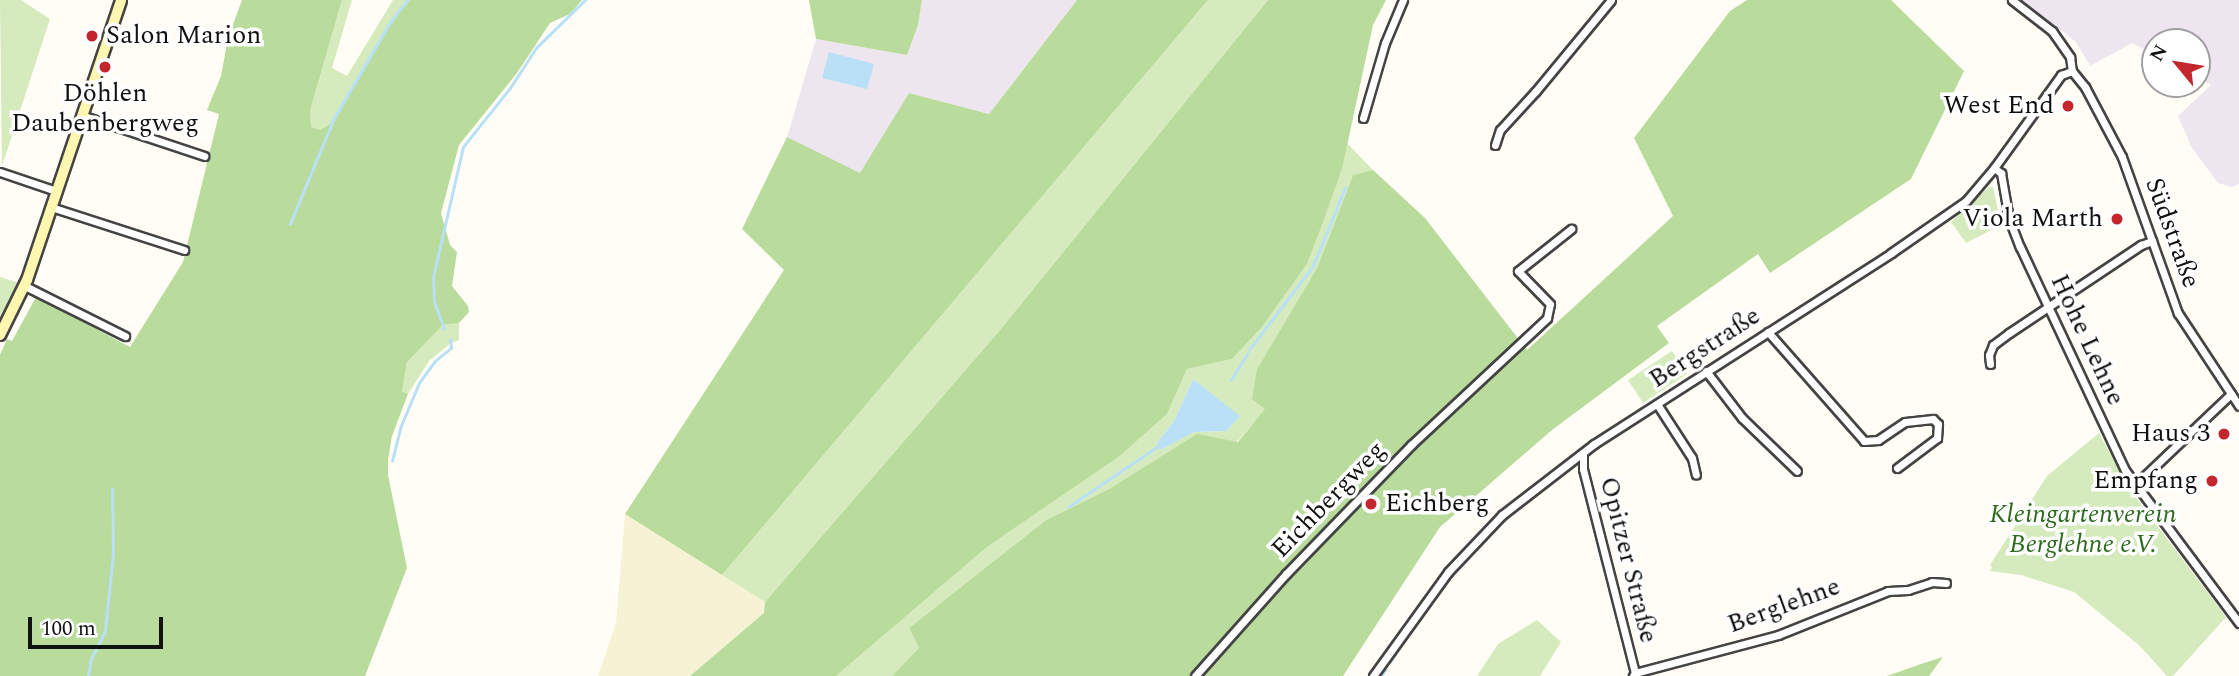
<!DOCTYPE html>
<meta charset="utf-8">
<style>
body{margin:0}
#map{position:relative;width:2239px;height:676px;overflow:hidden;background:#fffdf5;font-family:Spectral,serif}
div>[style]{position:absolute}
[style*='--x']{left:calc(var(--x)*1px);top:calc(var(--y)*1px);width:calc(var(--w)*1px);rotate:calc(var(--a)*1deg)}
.industrial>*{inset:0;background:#eee6ef}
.farmland>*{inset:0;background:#f6f3d4}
.green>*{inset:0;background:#d5ebbd}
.forest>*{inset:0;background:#b9dc9c}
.water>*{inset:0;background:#b9e0f7}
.stream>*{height:2.5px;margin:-1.25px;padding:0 1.25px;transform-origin:1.25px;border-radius:1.25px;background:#b9e0f7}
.roads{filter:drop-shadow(2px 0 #444) drop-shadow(-2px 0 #444) drop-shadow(0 2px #444) drop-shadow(0 -2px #444)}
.street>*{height:7px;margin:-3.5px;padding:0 3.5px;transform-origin:3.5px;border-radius:3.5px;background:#fff}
.secondary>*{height:10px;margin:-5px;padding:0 5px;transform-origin:5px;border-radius:5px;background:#fff6b0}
.dots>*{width:19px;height:19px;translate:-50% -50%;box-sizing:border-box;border:4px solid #fff;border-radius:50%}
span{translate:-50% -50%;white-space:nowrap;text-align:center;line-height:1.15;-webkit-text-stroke:7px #fff;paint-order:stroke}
.poi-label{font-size:26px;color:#111}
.left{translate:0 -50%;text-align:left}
.right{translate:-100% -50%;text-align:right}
.street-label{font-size:26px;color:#111}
.park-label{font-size:26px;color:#2f6b1f;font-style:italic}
.north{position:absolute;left:2141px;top:28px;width:70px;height:70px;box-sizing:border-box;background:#fff;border:2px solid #a0a0a0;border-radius:50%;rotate:300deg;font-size:19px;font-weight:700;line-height:28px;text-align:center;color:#111}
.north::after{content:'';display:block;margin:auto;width:24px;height:32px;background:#c4262e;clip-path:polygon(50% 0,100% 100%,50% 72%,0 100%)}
.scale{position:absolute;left:28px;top:617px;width:135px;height:32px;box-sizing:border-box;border:4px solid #111;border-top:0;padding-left:9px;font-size:21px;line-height:24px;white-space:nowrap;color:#111;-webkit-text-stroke:5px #fff;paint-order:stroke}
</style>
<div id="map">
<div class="industrial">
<div style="clip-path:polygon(922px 0,1077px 0,989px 114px,909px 93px,860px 174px,787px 137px,816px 39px,907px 55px,918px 25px)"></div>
<div style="clip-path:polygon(2022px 0,2239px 0,2239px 184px,2232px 187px,2218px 183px,2192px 148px,2178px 116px,2211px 85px,2197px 77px,2197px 42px,2155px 42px,2155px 55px,2132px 43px,2090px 66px,2076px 42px)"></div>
</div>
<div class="farmland">
<div style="clip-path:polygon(625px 514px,765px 602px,764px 613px,690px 676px,598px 676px,616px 623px)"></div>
</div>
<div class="green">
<div style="clip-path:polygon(0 0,21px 0,50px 19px,2px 166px)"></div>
<div style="clip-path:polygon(342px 0,352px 0,332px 68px,347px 76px,393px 0,410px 0,390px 25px,333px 122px,320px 130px,310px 127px,310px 111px)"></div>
<div style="clip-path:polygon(1208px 0,1268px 0,1000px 330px,765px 602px,722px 575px)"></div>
<div style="clip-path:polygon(evenodd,1346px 142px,1373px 170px,1353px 175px,1317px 268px,1257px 369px,1266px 409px,1237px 442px,1111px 488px,1046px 520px,909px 628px,919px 648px,892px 676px,836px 676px,987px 547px,1120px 456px,1167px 414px,1187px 369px,1232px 359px,1262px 327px,1307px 264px,1342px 169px,1346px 142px,1193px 379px,1239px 417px,1226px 431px,1194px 432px,1157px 443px,1174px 421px,1193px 379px)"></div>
<div style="clip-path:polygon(1989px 187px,1993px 187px,2001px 225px,1966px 243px,1951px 222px)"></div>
<div style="clip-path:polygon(0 277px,20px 283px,0 320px)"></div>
<div style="clip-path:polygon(459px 323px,459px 340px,451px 343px,429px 361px,408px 394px,402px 391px,407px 362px,443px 325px)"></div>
<div style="clip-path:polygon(1672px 351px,1687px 374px,1643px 403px,1628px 380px)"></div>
<div style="clip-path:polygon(2099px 433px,2128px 487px,2226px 617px,2173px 676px,2167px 676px,2140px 646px,2074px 592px,2021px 575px,1990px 571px,1992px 567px,1990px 565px,2047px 476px)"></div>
<div style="clip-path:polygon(1537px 620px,1561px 642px,1540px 676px,1477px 676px,1498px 644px)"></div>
</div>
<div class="forest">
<div style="clip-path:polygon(242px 0,342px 0,310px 111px,311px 127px,320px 130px,333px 122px,390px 25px,410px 0,582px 0,570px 14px,550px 23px,517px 73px,459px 145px,441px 213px,450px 245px,457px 252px,452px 286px,468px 306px,469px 312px,459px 323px,443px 325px,407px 362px,402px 391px,408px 394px,392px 436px,388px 460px,388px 475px,407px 568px,365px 676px,0 676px,0 355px,7px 339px,12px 341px,36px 297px,130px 347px,183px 262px,219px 114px,207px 110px,221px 76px,228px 38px)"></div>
<div style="clip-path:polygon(809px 0,922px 0,918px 25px,907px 55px,816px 39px)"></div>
<div style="clip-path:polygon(1077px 0,1208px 0,722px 575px,625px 514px,784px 270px,742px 229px,787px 137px,860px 173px,909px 93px,989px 114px)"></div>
<div style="clip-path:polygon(1268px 0,1386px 0,1373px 25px,1342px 169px,1323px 222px,1307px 264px,1262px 327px,1232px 359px,1187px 369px,1167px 414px,1120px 456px,987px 547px,836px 676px,690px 676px,764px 613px,765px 602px,1000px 330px)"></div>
<div style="clip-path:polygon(1747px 0,1891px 0,1964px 71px,1911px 179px,1770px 273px,1758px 254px,1657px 326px,1669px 343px,1552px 430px,1440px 527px,1343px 676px,892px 676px,919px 648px,909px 628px,1046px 520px,1111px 488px,1197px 434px,1238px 442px,1265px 409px,1252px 399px,1257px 369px,1317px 268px,1353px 175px,1373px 170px,1425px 218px,1527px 350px,1673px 216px,1634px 138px,1730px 11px)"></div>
<div style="clip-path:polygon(1943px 657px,1929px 676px,1887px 676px,1924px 663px)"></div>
</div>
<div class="water">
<div style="clip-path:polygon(829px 52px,874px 64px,867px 89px,822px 78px)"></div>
<div style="clip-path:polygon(1193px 379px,1240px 416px,1226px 431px,1194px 432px,1160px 450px,1157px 443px,1174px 421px)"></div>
</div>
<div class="stream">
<div style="--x:290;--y:224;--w:113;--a:-67.5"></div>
<div style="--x:333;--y:120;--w:111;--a:-59.7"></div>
<div style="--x:389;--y:24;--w:30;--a:-53"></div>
<div style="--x:444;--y:329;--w:29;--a:-110"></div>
<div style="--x:434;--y:302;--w:25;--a:-92"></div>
<div style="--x:433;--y:277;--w:133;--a:-77"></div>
<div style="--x:463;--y:147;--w:75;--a:-51.5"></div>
<div style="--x:510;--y:88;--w:48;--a:-57"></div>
<div style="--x:536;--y:48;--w:69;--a:-44.4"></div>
<div style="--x:1249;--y:350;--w:106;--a:-52.7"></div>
<div style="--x:1313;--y:266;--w:84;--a:-67.7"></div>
<div style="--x:1231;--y:380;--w:31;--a:-58"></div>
<div style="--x:392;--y:461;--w:34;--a:-76"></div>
<div style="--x:400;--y:428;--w:49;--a:-67.1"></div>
<div style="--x:419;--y:383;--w:27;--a:-54"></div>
<div style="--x:435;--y:361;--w:21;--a:-39"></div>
<div style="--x:451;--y:348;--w:8;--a:-97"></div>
<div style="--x:1581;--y:476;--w:16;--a:75"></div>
<div style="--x:1585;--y:493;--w:27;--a:75"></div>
<div style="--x:1068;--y:507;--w:112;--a:-34.1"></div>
<div style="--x:1593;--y:523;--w:23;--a:77"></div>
<div style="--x:1599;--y:549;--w:31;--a:75"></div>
<div style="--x:1439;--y:591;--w:38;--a:-51"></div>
<div style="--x:1610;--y:591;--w:16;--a:76"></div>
<div style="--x:1616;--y:614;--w:9;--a:77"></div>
<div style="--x:1621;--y:635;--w:20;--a:75"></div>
<div style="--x:1390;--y:662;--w:23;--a:-59"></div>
<div style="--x:88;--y:676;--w:17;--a:-80"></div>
<div style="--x:91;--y:659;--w:31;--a:-63"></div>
<div style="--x:105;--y:631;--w:78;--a:-84.1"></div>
<div style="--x:113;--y:553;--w:64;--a:-90.9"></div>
<div style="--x:1381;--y:676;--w:7;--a:-56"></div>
</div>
<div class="roads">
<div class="street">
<div style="--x:2012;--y:0;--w:51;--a:37.8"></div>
<div style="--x:2052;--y:31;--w:32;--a:55"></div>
<div style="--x:2070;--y:57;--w:14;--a:82"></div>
<div style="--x:2072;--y:71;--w:21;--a:51"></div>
<div style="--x:2085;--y:87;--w:79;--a:62.1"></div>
<div style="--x:2122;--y:157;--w:166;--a:70.3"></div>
<div style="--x:2178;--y:313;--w:111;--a:56.7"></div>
<div style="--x:81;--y:115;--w:130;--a:18.4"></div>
<div style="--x:1363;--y:118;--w:78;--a:-73.7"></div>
<div style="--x:1385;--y:43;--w:47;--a:-67.3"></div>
<div style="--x:1495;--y:145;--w:16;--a:-72"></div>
<div style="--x:1500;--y:130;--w:52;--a:-47.4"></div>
<div style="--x:1535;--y:92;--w:119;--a:-50.4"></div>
<div style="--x:1994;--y:168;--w:9;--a:36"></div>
<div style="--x:2001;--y:173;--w:47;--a:80.1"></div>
<div style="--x:2009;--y:219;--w:30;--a:69"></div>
<div style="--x:2020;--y:247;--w:246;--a:64.8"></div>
<div style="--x:2125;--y:470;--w:191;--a:53.3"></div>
<div style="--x:0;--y:172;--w:59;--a:18.7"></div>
<div style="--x:51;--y:207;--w:140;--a:17.9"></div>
<div style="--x:25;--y:286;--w:112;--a:26.6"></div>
<div style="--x:1768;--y:332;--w:145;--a:48.6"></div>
<div style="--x:1864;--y:441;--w:14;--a:-4"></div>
<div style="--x:1878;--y:440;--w:32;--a:-34"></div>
<div style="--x:1905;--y:422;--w:28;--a:-6"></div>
<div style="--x:1933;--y:419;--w:7;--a:45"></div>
<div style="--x:1938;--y:424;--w:14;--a:94"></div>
<div style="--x:1937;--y:438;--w:50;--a:143.1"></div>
<div style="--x:1990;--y:364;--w:9;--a:-96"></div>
<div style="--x:1989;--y:355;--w:11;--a:-68"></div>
<div style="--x:1993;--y:345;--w:20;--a:-37"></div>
<div style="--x:2009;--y:333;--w:159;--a:-33.7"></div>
<div style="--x:2141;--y:245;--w:12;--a:-20"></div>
<div style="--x:1706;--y:371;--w:59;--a:52.5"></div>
<div style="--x:1742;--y:418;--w:76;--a:43.9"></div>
<div style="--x:1657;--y:404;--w:64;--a:57.1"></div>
<div style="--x:1692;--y:458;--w:17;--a:77"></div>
<div style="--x:1583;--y:453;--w:16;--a:90"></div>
<div style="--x:1583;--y:469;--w:211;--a:75.7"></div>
<div style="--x:1635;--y:673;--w:4;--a:124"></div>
<div style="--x:2136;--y:484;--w:131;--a:-43.5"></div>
<div style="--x:1635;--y:673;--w:148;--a:-14.9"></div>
<div style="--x:1778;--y:635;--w:118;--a:-21.8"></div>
<div style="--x:1888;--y:591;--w:20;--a:-3"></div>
<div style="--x:1908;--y:590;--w:25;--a:-18"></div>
<div style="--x:1932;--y:582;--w:14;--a:4"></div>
<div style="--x:1195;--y:676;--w:137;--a:-48.3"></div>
<div style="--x:1286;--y:574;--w:180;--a:-45.9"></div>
<div style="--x:1411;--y:445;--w:186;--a:-43"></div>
<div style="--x:1547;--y:318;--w:14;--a:-78"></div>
<div style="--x:1550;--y:304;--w:46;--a:-134.1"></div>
<div style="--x:1518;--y:271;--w:68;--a:-38.4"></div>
<div style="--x:1373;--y:676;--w:128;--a:-54.2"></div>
<div style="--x:1448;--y:572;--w:79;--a:-46.5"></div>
<div style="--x:1502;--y:515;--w:116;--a:-37.7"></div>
<div style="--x:1594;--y:444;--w:353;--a:-32.7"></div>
<div style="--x:1891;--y:253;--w:91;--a:-34.7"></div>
<div style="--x:1966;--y:201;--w:43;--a:-49.7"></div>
<div style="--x:1994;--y:168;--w:115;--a:-54.2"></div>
<div style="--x:2061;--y:75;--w:12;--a:-20"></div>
</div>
<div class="secondary">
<div style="--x:0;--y:335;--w:61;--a:-63.9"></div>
<div style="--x:27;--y:280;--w:295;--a:-71.4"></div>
</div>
</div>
<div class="dots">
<div style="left:92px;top:36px;background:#c4262e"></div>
<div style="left:105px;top:67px;background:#c4262e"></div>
<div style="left:2068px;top:106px;background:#c4262e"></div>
<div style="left:2117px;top:219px;background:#c4262e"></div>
<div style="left:2224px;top:434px;background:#c4262e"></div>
<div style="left:2212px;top:481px;background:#c4262e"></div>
<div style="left:1371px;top:504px;background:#c4262e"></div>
</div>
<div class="poi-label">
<span class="left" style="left:106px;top:36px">Salon Marion</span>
<span style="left:105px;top:109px">Döhlen<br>Daubenbergweg</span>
<span class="right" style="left:2054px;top:106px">West End</span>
<span class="right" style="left:2103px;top:219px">Viola Marth</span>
<span class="right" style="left:2210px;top:434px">Haus 3</span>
<span class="right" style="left:2198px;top:481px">Empfang</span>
<span class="left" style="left:1385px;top:504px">Eichberg</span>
</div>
<div class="street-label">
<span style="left:2172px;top:233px;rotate:70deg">Südstraße</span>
<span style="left:2087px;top:340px;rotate:65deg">Hohe Lehne</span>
<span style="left:1705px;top:348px;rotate:-33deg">Bergstraße</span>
<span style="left:1329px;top:500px;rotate:-46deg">Eichbergweg</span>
<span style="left:1628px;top:560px;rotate:76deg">Opitzer Straße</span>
<span style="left:1784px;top:606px;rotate:-20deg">Berglehne</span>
</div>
<div class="park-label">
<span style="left:2083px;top:530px">Kleingartenverein<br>Berglehne e.V.</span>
</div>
<div class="north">N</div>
<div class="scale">100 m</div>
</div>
